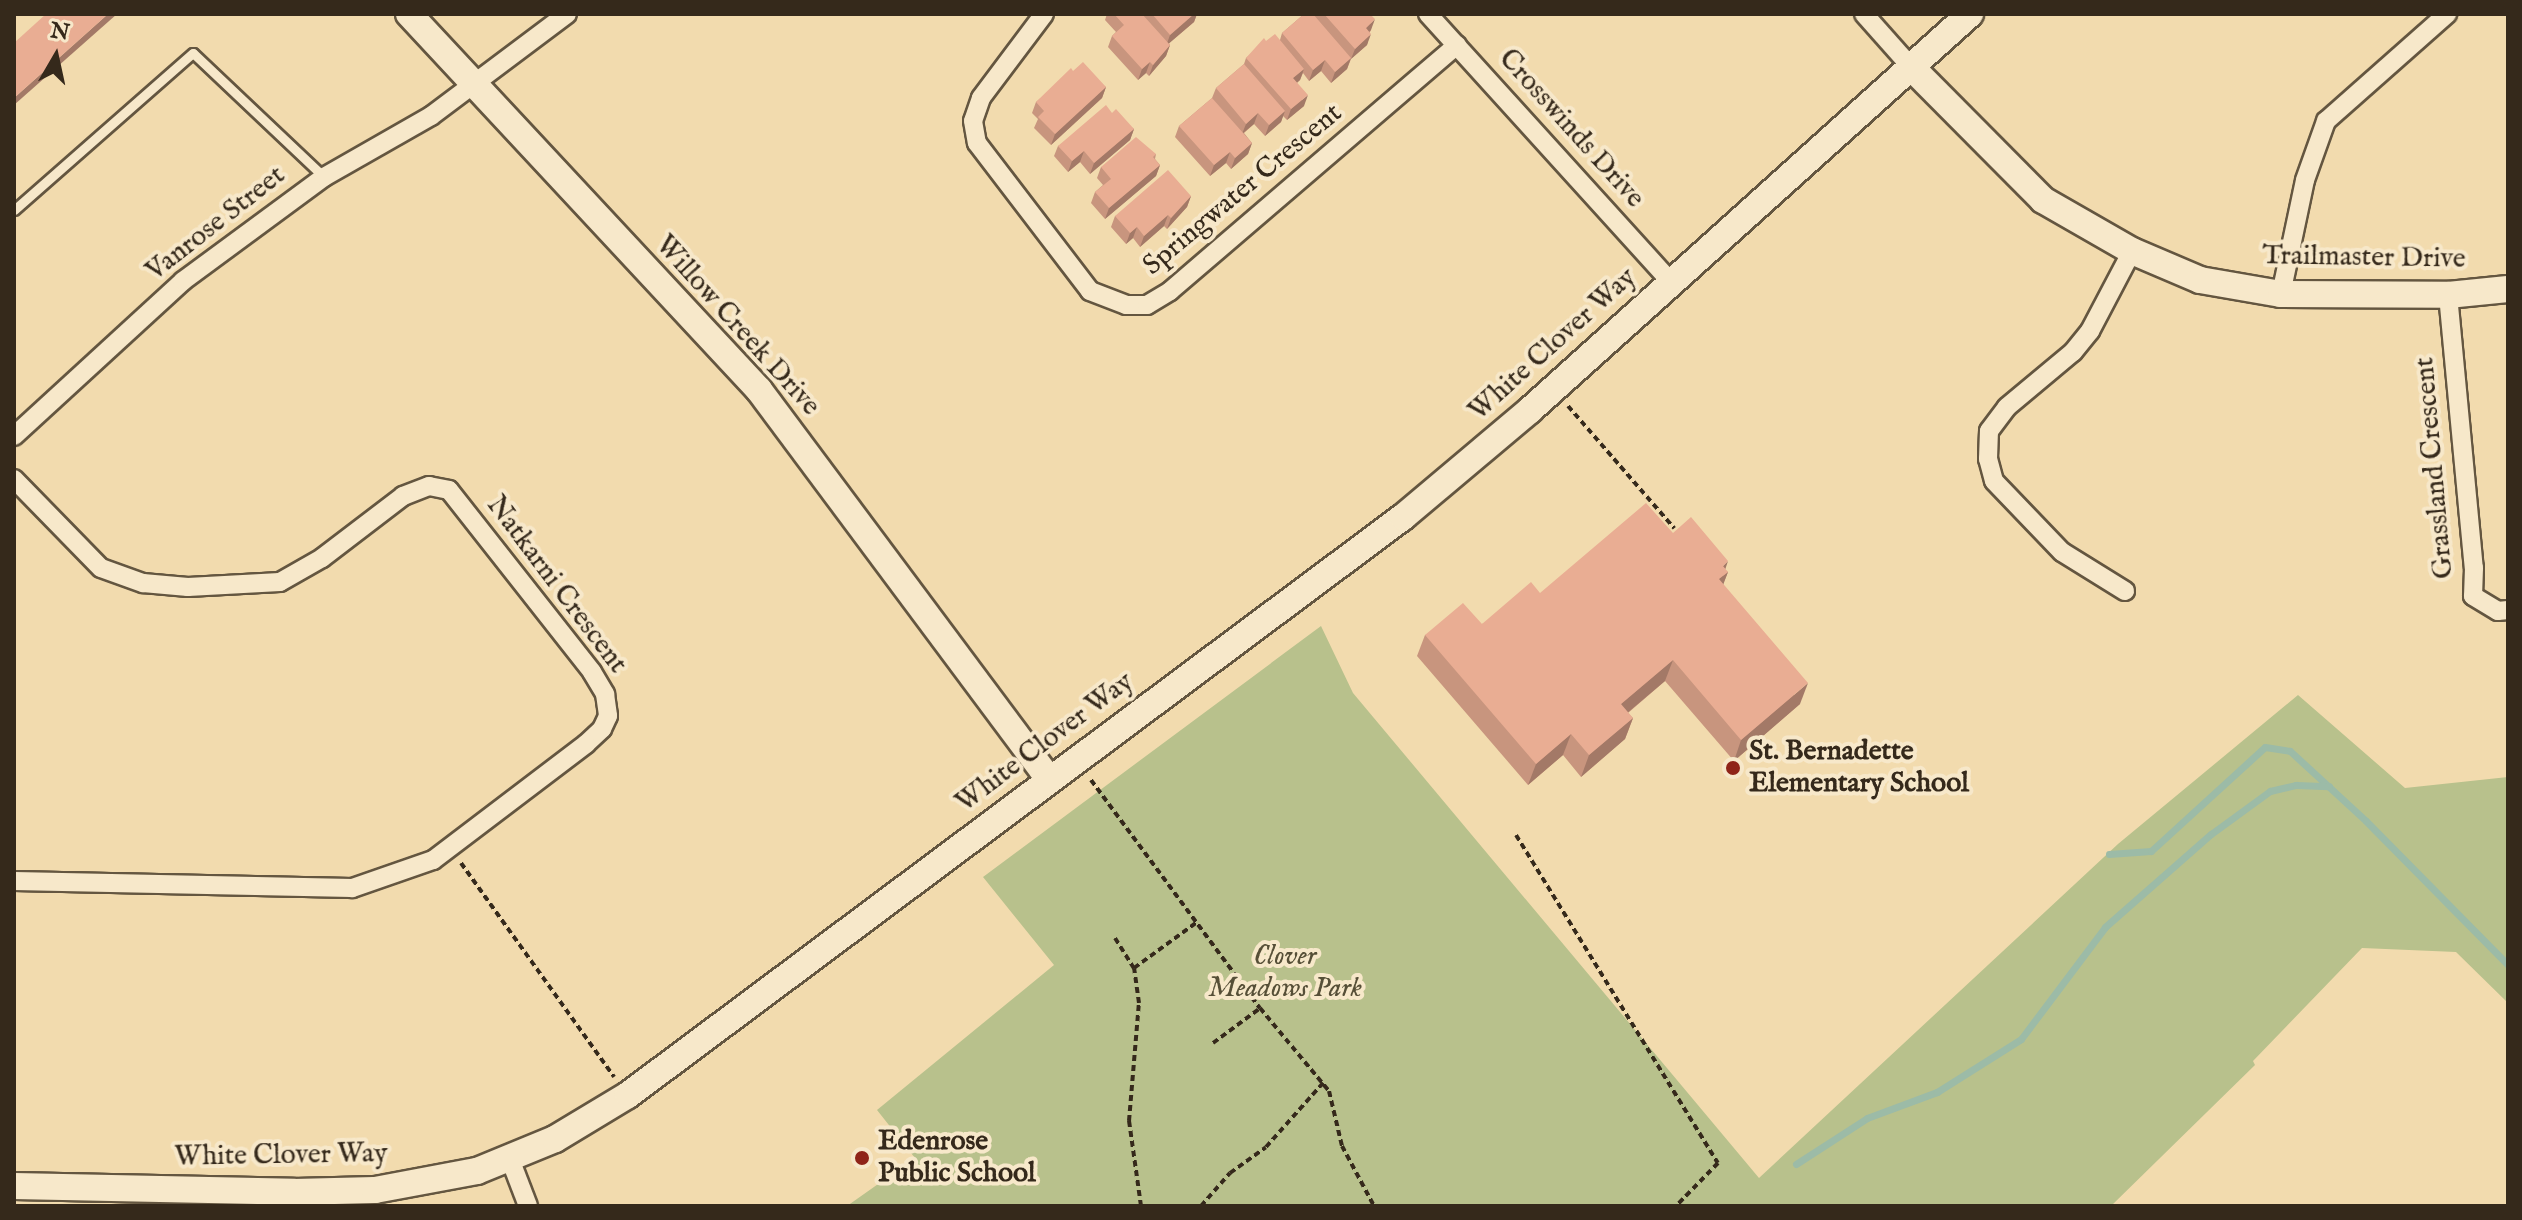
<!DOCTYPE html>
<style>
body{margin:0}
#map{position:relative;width:2522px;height:1220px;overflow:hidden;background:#f2dbae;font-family:"IM FELL English",serif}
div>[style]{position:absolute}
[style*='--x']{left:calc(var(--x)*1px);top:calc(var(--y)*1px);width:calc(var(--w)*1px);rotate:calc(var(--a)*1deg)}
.green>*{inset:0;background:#b8c18c}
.stream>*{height:7px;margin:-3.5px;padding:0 3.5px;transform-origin:3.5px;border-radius:3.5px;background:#9cbba7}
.path>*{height:4px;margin-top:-2px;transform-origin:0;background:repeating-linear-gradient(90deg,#35291b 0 6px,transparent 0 10px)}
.roads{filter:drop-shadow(2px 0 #645640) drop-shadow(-2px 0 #645640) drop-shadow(0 2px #645640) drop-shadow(0 -2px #645640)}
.lane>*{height:9px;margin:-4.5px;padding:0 4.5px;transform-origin:4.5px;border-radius:4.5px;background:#f7e8ca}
.street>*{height:18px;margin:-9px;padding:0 9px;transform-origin:9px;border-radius:9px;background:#f7e8ca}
.secondary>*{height:26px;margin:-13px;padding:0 13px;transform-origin:13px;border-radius:13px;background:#f7e8ca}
.wall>*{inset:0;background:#c8957e}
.shaded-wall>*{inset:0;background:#a37967}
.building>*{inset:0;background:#e9ad93}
.dots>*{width:22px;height:22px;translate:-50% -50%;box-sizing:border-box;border:4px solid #f7e8ca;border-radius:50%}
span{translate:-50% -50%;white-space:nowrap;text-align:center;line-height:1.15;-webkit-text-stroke:8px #f7e8ca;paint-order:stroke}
.street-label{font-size:28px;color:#35291b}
.poi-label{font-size:28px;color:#35291b;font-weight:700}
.left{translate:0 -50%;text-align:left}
.park-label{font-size:28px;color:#564f37;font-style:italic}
.frame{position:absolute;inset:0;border:16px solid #35291b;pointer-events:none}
.north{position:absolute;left:16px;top:16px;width:80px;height:80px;-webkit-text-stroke:6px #f7e8ca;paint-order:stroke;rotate:9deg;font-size:22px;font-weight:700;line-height:32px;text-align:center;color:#35291b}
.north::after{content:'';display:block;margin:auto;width:28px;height:36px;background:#35291b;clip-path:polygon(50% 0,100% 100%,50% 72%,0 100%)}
</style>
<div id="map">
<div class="green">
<div style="clip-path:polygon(1321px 626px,1353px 693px,1759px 1178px,2118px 844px,2298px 695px,2405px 788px,2508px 777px,2508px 1003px,2456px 952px,2362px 948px,2253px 1061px,2255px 1065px,2111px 1206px,847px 1206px,915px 1158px,877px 1110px,1054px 965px,983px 877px)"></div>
</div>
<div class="stream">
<div style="--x:2109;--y:854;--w:42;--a:-4.1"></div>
<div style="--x:2151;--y:851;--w:154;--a:-42.4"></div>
<div style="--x:2265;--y:747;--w:25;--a:9"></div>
<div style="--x:2290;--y:751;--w:103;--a:42.6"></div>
<div style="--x:2366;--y:821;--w:202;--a:45.4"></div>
<div style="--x:1796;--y:1164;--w:85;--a:-32.9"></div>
<div style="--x:1867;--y:1118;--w:75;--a:-20.4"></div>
<div style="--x:1937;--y:1092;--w:99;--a:-32.2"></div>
<div style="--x:2021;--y:1039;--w:140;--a:-53.1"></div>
<div style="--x:2105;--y:927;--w:141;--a:-41.3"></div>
<div style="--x:2211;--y:834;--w:73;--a:-36.1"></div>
<div style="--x:2270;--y:791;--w:27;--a:-13"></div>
<div style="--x:2296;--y:785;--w:33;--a:2"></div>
</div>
<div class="path">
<div style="--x:1568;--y:406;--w:162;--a:49"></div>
<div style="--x:1091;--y:780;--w:284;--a:53.5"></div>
<div style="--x:1260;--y:1008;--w:108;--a:50.3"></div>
<div style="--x:1329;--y:1091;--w:57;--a:76.7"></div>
<div style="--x:1342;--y:1146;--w:68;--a:61.9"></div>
<div style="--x:1516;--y:835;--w:385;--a:58.4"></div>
<div style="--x:1718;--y:1163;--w:60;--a:134.3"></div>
<div style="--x:461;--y:863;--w:263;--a:54.4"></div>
<div style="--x:1115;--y:938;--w:36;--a:58"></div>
<div style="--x:1213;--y:1043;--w:57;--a:-36.5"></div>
<div style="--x:1141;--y:1206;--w:86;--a:-98"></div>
<div style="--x:1129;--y:1121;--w:118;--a:-85.2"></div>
<div style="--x:1139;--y:1003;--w:35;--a:-98"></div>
<div style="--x:1134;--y:968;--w:77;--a:-36"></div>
<div style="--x:1201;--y:1206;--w:44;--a:-48.7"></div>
<div style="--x:1230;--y:1173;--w:44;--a:-35.8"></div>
<div style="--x:1266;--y:1147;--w:86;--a:-48.3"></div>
</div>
<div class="roads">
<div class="lane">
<div style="--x:14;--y:210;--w:238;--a:-41.3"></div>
<div style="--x:193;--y:53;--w:180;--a:43.4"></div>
</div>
<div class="street">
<div style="--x:1044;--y:14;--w:105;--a:126.9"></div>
<div style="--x:981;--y:98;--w:24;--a:109"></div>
<div style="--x:973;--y:121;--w:22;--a:80"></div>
<div style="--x:977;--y:143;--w:186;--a:52.6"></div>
<div style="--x:1090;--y:291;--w:39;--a:21"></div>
<div style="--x:1126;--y:305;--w:21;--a:0"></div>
<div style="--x:1147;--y:305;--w:27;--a:-31"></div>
<div style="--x:1170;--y:291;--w:378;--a:-40.6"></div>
<div style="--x:1428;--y:14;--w:362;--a:47.8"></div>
<div style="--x:1864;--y:14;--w:71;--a:48.4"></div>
<div style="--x:2281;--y:294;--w:116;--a:-78.1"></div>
<div style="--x:2305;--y:180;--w:63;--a:-70.4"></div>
<div style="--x:2326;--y:121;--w:162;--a:-41.5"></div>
<div style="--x:2448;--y:295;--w:274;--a:84.6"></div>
<div style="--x:2474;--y:568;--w:28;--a:92"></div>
<div style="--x:2473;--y:596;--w:29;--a:31"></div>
<div style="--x:2498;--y:611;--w:10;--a:-6"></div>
<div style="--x:14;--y:436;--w:229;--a:-42.5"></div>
<div style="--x:183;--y:281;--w:175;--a:-36.4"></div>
<div style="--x:324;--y:177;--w:123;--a:-29.7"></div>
<div style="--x:431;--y:116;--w:170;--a:-36.9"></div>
<div style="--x:14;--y:479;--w:124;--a:45.7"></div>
<div style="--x:101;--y:568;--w:45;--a:19.7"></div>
<div style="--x:143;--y:583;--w:45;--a:5.1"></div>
<div style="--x:188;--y:587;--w:92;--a:-3.1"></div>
<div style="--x:280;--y:582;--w:48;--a:-29.7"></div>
<div style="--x:322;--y:558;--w:102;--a:-37.4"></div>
<div style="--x:403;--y:496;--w:28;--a:-21"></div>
<div style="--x:429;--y:486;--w:20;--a:11"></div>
<div style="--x:449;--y:490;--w:231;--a:51.8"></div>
<div style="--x:592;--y:672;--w:26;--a:59"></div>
<div style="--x:605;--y:694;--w:22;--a:82"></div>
<div style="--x:608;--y:716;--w:14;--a:115"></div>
<div style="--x:602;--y:729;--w:22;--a:137"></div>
<div style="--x:586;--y:744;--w:192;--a:142.8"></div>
<div style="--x:433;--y:860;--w:86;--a:160.9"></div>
<div style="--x:352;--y:888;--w:338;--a:-178.8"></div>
<div style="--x:2125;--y:591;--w:74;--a:-148.2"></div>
<div style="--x:2062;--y:552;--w:98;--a:-133.8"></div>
<div style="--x:1994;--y:481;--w:23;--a:-105"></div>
<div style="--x:1988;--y:459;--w:28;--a:-88"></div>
<div style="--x:1989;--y:431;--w:30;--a:-53"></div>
<div style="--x:2007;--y:407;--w:86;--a:-39.8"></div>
<div style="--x:2073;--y:352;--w:27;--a:-51"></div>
<div style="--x:2090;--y:331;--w:90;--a:-62.3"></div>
<div style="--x:510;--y:1159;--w:50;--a:69"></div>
</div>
<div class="secondary">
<div style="--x:409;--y:14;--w:514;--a:47.05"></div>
<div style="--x:759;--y:390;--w:485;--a:53.3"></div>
<div style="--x:1911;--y:67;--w:187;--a:45.2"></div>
<div style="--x:2043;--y:200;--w:103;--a:29.8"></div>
<div style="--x:2132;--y:251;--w:74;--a:23.1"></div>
<div style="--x:2200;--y:280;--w:82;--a:9.8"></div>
<div style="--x:2281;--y:294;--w:167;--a:0.3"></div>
<div style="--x:2448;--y:295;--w:60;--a:-5.7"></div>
<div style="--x:14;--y:1186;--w:280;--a:1.2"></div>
<div style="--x:294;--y:1192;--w:81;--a:-1.4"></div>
<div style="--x:375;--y:1190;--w:104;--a:-10.6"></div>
<div style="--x:477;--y:1171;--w:84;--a:-22.3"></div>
<div style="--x:555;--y:1139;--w:85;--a:-31.1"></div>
<div style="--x:628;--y:1095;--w:967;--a:-36.72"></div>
<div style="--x:1403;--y:517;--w:166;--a:-40.1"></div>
<div style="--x:1530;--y:410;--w:592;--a:-41.99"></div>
</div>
</div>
<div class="wall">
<div style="clip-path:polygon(1107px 14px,1197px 14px,1194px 22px,1169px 43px,1170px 45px,1166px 56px,1149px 76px,1146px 73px,1138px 80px,1108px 47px,1112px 36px,1116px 32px,1105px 20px)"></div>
<div style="clip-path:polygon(1304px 14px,1370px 14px,1371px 30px,1370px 32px,1367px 45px,1351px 59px,1347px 69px,1331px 83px,1321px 71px,1309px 81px,1303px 73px,1300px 80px,1297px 83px,1304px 106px,1287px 120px,1283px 116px,1281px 122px,1265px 136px,1254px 124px,1244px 133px,1252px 143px,1248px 154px,1231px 169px,1226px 163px,1210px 176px,1175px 137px,1179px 126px,1212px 98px,1216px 88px,1244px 64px,1246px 58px,1266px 41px,1280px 40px,1282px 33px)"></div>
<div style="clip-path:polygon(1073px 71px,1106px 87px,1102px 98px,1051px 145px,1034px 128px,1038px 119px,1032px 113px,1036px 102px)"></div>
<div style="clip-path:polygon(1112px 113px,1134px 129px,1130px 140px,1090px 174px,1080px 162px,1068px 172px,1054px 156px,1058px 146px)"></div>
<div style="clip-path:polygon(1156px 154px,1155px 159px,1160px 165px,1156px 176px,1105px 219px,1091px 203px,1095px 192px,1103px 185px,1097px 178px,1101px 167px)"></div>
<div style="clip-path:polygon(1191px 196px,1187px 207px,1167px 229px,1164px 226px,1140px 247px,1133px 238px,1126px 244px,1111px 227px,1115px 216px)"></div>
<div style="clip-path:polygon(1673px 533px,1728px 572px,1723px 584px,1800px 704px,1734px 761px,1665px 681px,1628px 713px,1633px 718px,1625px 739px,1581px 777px,1563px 755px,1528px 785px,1417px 656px,1425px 635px,1482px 624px)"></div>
</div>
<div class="shaded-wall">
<div style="clip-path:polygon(108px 14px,117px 14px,14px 105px,14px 98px)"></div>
<div style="clip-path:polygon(1194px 14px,1197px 14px,1194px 22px,1166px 46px,1170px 35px)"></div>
<div style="clip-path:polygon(1375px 19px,1371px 30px,1362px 39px,1366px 28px)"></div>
<div style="clip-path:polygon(1371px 34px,1367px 45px,1351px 59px,1355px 49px)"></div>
<div style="clip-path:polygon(1170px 45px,1166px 56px,1149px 76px,1153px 65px)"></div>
<div style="clip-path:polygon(1351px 58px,1347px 69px,1331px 83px,1335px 72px)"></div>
<div style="clip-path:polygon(1325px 60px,1321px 71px,1309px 81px,1313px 70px)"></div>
<div style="clip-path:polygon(1150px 62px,1146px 73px,1138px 80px,1142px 69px)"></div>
<div style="clip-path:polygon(1304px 69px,1300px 80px,1289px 89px,1293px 78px)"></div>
<div style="clip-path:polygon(1106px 87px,1102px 98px,1051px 145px,1055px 134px)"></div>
<div style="clip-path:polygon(1308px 95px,1304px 106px,1287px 120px,1291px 109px)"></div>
<div style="clip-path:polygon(1285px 111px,1281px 122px,1265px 136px,1269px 125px)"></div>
<div style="clip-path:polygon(1258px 113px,1254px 124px,1242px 134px,1246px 124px)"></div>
<div style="clip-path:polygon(1134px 129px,1130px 140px,1090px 174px,1094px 163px)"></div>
<div style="clip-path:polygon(1252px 143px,1248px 154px,1231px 169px,1235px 158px)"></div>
<div style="clip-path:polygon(1084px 151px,1080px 162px,1068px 172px,1072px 161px)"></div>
<div style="clip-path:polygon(1230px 152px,1226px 163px,1210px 176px,1214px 165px)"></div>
<div style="clip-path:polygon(1160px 165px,1156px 176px,1105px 219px,1109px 208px)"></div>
<div style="clip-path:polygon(1191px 196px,1187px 207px,1167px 229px,1171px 218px)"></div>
<div style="clip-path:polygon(1168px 215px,1164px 226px,1140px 247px,1144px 236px)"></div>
<div style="clip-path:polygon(1137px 227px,1133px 238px,1126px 244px,1130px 233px)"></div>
<div style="clip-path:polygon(1728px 561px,1723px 576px,1728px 572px,1720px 593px,1711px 600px,1723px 566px)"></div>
<div style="clip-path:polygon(1673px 660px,1665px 681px,1613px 725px,1621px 704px)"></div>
<div style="clip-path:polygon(1808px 683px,1800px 704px,1734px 761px,1741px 740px)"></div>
<div style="clip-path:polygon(1633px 718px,1625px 739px,1581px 777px,1589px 755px)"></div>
<div style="clip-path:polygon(1571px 734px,1563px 755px,1528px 785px,1536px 764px)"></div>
</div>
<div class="building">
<div style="clip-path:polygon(46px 14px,108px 14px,14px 98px,14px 43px)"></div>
<div style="clip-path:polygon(1114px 14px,1142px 14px,1170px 45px,1153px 65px,1150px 62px,1142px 69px,1112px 36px,1124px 25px)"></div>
<div style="clip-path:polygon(1152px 14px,1194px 14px,1170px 35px)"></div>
<div style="clip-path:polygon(1304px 14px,1313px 14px,1351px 58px,1335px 72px,1325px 60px,1313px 70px,1282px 33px)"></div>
<div style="clip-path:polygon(1324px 14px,1370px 14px,1375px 19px,1366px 28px,1371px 34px,1355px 49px)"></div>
<div style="clip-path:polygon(1275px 34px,1304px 69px,1293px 78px,1308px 95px,1291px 109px,1246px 58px,1264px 38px,1266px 41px)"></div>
<div style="clip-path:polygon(1083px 62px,1106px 87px,1055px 134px,1038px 117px,1044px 111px,1036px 102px,1071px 68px,1073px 71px)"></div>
<div style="clip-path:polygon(1244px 64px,1285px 111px,1269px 125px,1258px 113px,1246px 124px,1216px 88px)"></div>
<div style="clip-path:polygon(1212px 98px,1252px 143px,1235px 158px,1230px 152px,1214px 165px,1179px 126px)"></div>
<div style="clip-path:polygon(1106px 105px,1112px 113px,1116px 109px,1134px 129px,1094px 163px,1084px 151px,1072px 161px,1058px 146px)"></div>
<div style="clip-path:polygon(1136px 137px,1156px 154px,1153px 157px,1160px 165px,1109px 208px,1095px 192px,1111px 179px,1101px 167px)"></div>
<div style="clip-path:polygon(1168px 170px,1191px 196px,1171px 218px,1168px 215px,1144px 236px,1137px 227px,1130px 233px,1115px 216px)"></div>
<div style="clip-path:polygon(1646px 503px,1673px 533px,1691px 517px,1728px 561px,1723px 566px,1728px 572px,1719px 579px,1808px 683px,1741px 740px,1673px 660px,1621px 704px,1633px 718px,1589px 755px,1571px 734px,1536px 764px,1425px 635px,1463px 603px,1482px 624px,1531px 582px,1540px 593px)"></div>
</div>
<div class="dots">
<div style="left:1733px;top:768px;background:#8f2418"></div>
<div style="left:862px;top:1158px;background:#8f2418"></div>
</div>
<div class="street-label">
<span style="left:1571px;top:129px;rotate:48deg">Crosswinds Drive</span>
<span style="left:1243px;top:190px;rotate:-40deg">Springwater Crescent</span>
<span style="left:216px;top:224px;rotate:-38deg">Vanrose Street</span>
<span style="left:2364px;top:258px;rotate:1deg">Trailmaster Drive</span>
<span style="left:737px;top:326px;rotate:48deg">Willow Creek Drive</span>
<span style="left:1553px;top:345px;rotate:-42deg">White Clover Way</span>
<span style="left:2435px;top:468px;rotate:-95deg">Grassland Crescent</span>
<span style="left:556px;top:585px;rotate:53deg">Natkarni Crescent</span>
<span style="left:1045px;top:743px;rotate:-37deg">White Clover Way</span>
<span style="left:281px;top:1156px;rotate:-1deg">White Clover Way</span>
</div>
<div class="poi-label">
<span class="left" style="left:1749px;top:768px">St. Bernadette<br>Elementary School</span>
<span class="left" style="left:878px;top:1158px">Edenrose<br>Public School</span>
</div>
<div class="park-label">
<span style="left:1285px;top:973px">Clover<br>Meadows Park</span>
</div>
<div class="frame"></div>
<div class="north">N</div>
</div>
